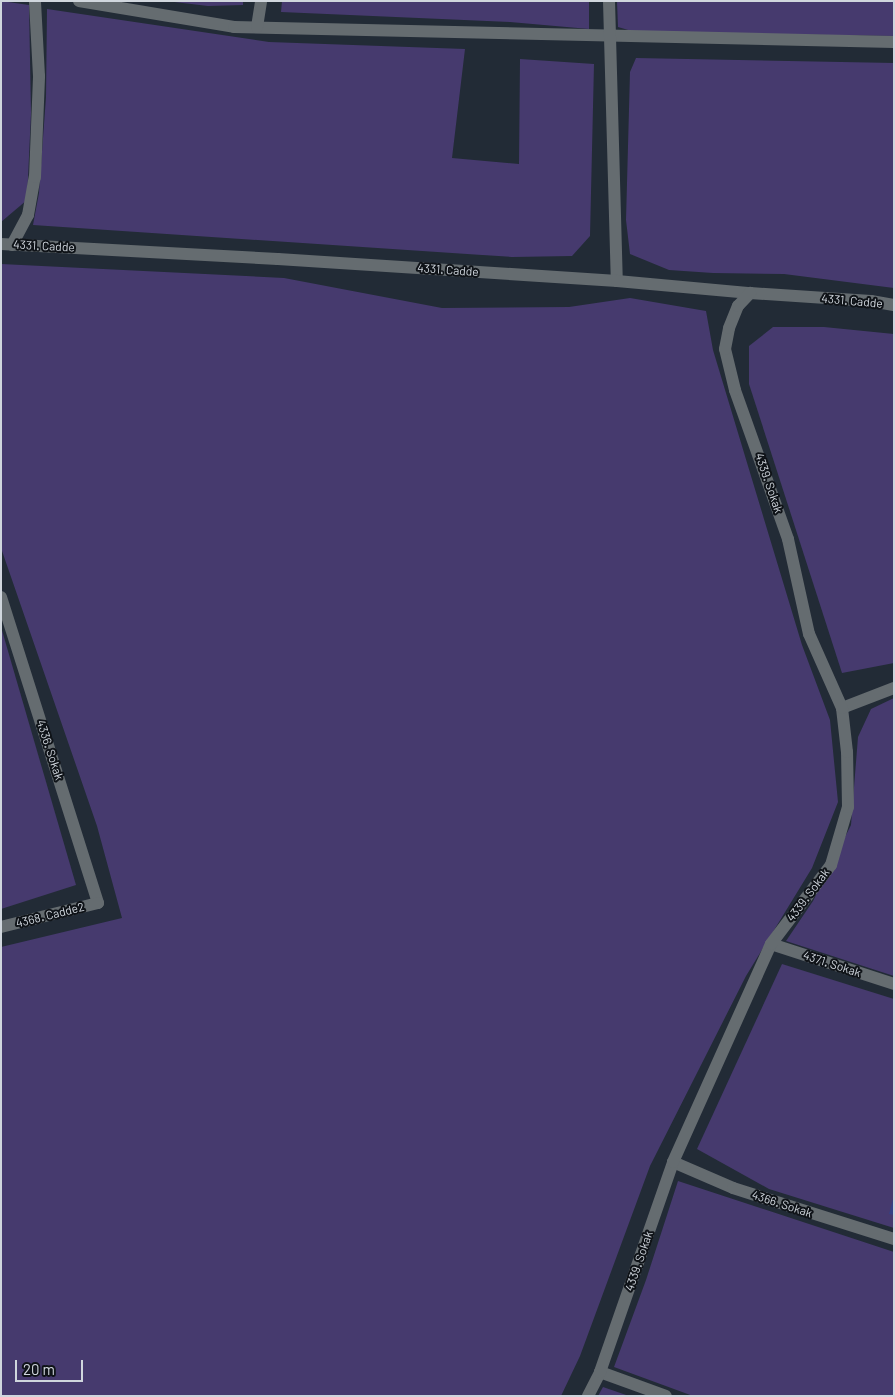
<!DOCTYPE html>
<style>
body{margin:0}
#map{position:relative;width:895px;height:1397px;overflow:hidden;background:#222b36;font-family:Barlow,sans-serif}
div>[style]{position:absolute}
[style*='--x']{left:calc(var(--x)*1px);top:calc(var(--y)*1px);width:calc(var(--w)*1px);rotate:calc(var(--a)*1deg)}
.green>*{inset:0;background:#463a6e}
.building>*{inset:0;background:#364084}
.minor>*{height:12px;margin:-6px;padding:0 6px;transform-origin:6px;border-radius:6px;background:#656c70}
span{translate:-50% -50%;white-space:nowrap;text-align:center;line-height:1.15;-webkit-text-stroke:4px #0f1318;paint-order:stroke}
.street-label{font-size:12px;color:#d0d6dd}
.frame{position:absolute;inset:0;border:2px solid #d0d6dd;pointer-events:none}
.scale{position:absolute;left:15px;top:1360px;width:68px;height:22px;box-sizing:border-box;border:2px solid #d0d6dd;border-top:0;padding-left:6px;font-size:15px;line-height:18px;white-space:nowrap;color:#d0d6dd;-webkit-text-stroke:4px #0f1318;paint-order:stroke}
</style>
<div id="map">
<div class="green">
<div style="clip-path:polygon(1px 1px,29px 5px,31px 113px,27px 200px,1px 222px)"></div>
<div style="clip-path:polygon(166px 1px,243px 1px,243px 5px,208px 6px)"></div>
<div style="clip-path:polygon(282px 1px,589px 1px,589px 29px,510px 22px,281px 12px)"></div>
<div style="clip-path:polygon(617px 1px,894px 1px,894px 36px,635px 32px,618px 27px)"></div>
<div style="clip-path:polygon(47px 9px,269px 42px,465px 49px,452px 158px,519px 164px,520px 59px,594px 64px,590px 236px,572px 256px,512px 257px,33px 225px,39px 193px,46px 97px)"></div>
<div style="clip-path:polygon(636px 58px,894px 63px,894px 288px,784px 274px,713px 273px,669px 270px,630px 254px,626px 220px,630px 72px)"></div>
<div style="clip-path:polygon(1px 264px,284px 278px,442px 308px,569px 307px,630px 298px,706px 311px,713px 350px,802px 645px,830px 720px,838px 802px,812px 868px,746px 976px,650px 1166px,580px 1356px,561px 1396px,1px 1396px,1px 947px,122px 918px,97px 826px,1px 548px)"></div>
<div style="clip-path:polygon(773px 327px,824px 327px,894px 334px,894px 663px,842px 673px,749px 384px,749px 346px)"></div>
<div style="clip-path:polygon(1px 627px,76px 885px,1px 909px)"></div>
<div style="clip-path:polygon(894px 698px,894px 976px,786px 941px,813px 901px,851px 825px,858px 737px,871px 709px)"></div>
<div style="clip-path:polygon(782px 964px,894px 999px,894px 1228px,769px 1189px,697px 1149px)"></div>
<div style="clip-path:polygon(678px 1181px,894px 1252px,894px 1396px,693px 1396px,614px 1367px,646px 1280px)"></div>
<div style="clip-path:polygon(603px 1387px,629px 1396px,598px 1396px)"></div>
</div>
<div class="building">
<div style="clip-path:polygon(893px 1199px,894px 1199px,894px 1215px,889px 1214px)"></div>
</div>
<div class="minor">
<div style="--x:79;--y:1;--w:157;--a:9.5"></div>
<div style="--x:234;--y:27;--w:660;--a:1.3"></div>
<div style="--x:609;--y:1;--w:280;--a:88.4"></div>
<div style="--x:257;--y:27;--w:26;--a:-81"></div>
<div style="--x:1;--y:244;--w:277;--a:3.1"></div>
<div style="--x:278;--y:259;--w:340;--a:3.7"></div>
<div style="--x:617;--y:281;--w:134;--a:5.2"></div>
<div style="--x:750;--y:293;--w:121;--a:3.8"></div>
<div style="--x:871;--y:301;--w:23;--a:10"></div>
<div style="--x:12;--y:245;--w:34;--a:-62"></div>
<div style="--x:28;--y:215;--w:39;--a:-80"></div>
<div style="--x:35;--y:177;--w:101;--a:-87.7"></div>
<div style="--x:39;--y:76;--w:75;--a:-93.1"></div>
<div style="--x:1;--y:597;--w:321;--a:72.4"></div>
<div style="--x:98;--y:903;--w:100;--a:166.1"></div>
<div style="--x:842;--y:708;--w:56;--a:-21"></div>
<div style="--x:771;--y:944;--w:129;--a:18"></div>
<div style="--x:673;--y:1162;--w:65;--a:23.4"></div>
<div style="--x:733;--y:1188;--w:169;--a:17.6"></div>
<div style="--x:600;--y:1372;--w:70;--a:20"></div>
<div style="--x:588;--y:1396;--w:27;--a:-63"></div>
<div style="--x:600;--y:1372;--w:222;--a:-70.8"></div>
<div style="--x:673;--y:1162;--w:239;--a:-65.8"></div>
<div style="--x:771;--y:944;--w:99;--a:-52.8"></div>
<div style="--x:831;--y:865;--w:60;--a:-73.7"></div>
<div style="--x:848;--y:807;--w:55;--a:-91"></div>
<div style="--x:847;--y:752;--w:44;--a:-96.5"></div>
<div style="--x:842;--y:708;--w:81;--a:-114"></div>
<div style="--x:809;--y:634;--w:97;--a:-102.5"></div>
<div style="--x:788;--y:539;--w:158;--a:-109.6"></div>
<div style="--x:735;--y:390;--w:42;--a:-103.7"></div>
<div style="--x:725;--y:349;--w:21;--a:-79"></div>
<div style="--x:729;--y:328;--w:24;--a:-68"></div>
<div style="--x:738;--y:306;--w:18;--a:-47"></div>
</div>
<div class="street-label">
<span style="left:44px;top:246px;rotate:3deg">4331. Cadde</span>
<span style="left:448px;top:270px;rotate:4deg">4331. Cadde</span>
<span style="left:852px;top:301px;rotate:5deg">4331. Cadde</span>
<span style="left:769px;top:483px;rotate:71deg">4339. Sokak</span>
<span style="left:50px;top:750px;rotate:72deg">4336. Sokak</span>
<span style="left:808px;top:895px;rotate:-53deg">4339. Sokak</span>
<span style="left:50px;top:915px;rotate:-14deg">4368. Cadde2</span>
<span style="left:832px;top:964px;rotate:18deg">4371. Sokak</span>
<span style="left:782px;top:1204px;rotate:18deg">4366. Sokak</span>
<span style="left:639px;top:1261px;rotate:-71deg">4339. Sokak</span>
</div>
<div class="frame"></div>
<div class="scale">20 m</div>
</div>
